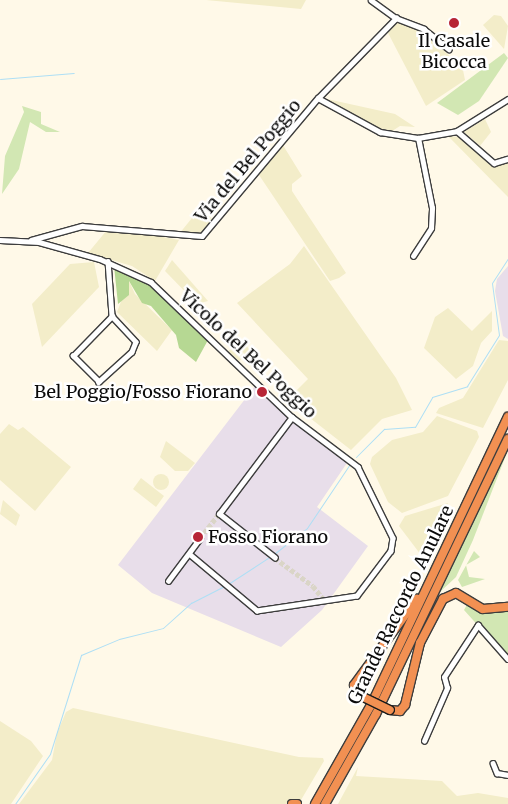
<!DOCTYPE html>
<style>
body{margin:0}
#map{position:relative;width:508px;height:804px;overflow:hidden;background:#fff9e8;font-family:Merriweather,serif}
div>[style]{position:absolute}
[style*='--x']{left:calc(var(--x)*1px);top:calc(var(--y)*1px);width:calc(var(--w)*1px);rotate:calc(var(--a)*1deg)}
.industrial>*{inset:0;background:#e8deea}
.farmland>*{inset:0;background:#f3edc9}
.round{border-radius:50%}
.green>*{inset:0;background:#d2e7b3}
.forest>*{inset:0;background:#b6d893}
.stream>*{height:1px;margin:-0.5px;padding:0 0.5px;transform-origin:0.5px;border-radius:0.5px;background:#aedff5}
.minor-tunnel>*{height:4.5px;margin-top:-2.25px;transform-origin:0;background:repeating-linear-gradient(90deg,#dad5c7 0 4.5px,transparent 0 6.5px)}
.roads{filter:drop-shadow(1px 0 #3d3d3d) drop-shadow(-1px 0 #3d3d3d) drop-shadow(0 1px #3d3d3d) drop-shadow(0 -1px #3d3d3d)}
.minor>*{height:4.5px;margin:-2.25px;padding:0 2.25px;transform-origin:2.25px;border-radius:2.25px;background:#fff}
.motorway>*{height:8px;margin:-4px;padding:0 4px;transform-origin:4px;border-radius:4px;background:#f29052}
.bridges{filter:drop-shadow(1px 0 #1b1b1b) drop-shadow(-1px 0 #1b1b1b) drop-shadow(0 1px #1b1b1b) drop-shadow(0 -1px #1b1b1b)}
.motorway-bridge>*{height:8px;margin:-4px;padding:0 4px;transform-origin:4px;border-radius:4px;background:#f29052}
.dots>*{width:14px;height:14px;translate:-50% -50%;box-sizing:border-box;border:2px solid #fff;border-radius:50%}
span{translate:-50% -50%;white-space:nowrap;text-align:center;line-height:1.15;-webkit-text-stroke:5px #fff;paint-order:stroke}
.poi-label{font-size:18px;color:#0a0a0a}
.right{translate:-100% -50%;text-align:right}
.left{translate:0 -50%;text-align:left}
.street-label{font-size:18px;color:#0a0a0a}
</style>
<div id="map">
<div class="industrial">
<div style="clip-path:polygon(508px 266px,508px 339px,503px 336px,495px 291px,497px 279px)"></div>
<div style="clip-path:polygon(255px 386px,347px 463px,317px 507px,368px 546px,322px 610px,281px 647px,152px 593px,118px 565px)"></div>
</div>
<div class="farmland">
<div style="clip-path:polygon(206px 0,306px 0,301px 9px)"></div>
<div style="clip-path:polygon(494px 15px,501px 16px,508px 26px,504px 49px,483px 25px)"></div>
<div style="clip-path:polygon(401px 20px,431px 37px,463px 70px,465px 80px,426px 106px,387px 31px)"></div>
<div style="clip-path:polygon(327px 99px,395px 114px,415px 127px,400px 126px,389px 133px,323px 100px)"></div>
<div style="clip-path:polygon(485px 119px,491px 132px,480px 146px,464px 132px)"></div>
<div style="clip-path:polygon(448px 136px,461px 137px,493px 165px,508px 161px,508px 197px)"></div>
<div style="clip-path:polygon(281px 142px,302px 176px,292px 184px,292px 191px,346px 273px,339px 278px,330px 281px,257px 172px)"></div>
<div style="clip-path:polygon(201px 207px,213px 220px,202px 233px,179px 234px)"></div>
<div style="clip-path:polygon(107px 230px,158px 236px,179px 240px,155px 281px,132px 266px,88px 253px)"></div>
<div style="clip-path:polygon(304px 246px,396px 378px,412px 410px,382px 419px,351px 450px,287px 400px,308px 379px,237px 303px,290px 264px)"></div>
<div style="clip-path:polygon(172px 260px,208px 301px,197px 304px,165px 271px)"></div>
<div style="clip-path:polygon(94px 262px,99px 287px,42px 347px,32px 304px,70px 264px)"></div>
<div style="clip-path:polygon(129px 281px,135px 294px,172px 330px,157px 351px,117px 312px)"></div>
<div style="clip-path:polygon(448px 308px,472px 331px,492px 311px,492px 331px,481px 343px,473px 366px,456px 379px,424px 348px,435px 317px)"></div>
<div style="clip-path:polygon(499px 340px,508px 341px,508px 380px,483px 428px,436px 413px,439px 408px,463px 398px)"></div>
<div style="clip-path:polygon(242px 342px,253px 352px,239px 361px,228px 351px)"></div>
<div style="clip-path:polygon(437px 416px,477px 431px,479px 437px,448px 496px,402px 513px,388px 502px,370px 464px,372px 457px,392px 440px,423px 432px)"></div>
<div style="clip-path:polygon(9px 424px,18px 430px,23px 427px,71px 467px,35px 511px,0 480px,0 434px)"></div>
<div style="clip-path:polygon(166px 441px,195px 463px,188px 471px,175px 471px,160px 457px)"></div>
<div class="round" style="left:153px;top:474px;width:16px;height:16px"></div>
<div style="clip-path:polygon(141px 478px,164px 496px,156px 507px,133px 489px)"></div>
<div style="clip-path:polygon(3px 500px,20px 515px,16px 526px,0 514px)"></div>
<div style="clip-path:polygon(448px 503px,425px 555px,421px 555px,399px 526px,405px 516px)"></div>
<div style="clip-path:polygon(73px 708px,299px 757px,323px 758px,324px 761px,301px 800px,286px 804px,19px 804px,52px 760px,57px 733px,66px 712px)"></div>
<div style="clip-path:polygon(0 721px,31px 741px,43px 756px,11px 804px,0 804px)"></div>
<div style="clip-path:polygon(358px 767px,356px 776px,442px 781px,457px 796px,478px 793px,508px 798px,508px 804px,338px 804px)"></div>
</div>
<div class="green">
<div style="clip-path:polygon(504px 53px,508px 58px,479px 101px,458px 115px,437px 103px)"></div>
<div style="clip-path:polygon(22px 106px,41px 112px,41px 124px,60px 132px,46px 132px,30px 122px,19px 169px,2px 194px,5px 156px,24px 112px)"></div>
<div style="clip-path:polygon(508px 450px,473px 540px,456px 577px,440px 592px)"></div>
<div style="clip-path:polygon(474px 551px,480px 557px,466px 565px,469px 577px,485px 579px,462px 587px,458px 580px)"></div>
<div style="clip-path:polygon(469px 601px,479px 607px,508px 607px,508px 659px,464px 610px)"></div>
</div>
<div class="forest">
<div style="clip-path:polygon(114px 266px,157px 289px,208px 340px,196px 362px,179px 348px,176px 335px,151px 306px,142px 303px,129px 281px,129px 295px,118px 304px)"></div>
</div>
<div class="stream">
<div style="--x:0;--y:79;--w:74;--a:-4.6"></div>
<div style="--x:508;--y:229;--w:10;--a:90"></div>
<div style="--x:356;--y:457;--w:40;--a:-45"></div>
<div style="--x:384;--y:429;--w:31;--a:-4"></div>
<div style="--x:415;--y:427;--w:34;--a:-60"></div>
<div style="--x:432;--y:397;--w:37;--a:-17"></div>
<div style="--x:467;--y:386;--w:60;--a:-57.9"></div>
<div style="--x:499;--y:335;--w:52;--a:-97.7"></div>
<div style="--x:492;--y:283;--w:30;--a:-57"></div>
<div style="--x:274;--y:554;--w:42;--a:-38.2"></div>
<div style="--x:307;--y:528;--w:77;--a:-56.1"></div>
<div style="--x:228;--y:584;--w:51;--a:-33.1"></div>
<div style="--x:15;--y:804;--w:61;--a:-55"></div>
<div style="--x:50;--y:754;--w:104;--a:-72.6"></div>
<div style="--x:81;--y:655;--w:41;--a:-22.8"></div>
<div style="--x:119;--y:639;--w:45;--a:-14"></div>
<div style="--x:163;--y:628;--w:38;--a:-42"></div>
<div style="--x:191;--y:603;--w:38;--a:-27"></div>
</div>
<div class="minor-tunnel">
<div style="--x:200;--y:538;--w:31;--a:-52"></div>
<div style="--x:275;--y:558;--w:47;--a:36.4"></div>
<div style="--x:313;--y:586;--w:21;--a:51"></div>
</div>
<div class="roads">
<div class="minor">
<div style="--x:371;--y:0;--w:31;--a:36"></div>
<div style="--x:318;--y:98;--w:112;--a:-45.7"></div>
<div style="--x:396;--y:18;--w:30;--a:21"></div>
<div style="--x:424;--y:29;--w:32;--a:39"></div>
<div style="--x:457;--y:131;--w:49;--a:40.9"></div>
<div style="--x:494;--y:163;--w:14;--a:-17"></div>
<div style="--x:0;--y:240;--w:39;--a:3"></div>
<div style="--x:39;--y:242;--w:63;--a:15.6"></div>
<div style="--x:100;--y:259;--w:56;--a:24.3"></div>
<div style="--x:151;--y:282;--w:195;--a:43.8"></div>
<div style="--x:292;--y:417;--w:83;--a:37.1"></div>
<div style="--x:358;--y:467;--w:79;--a:63.8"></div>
<div style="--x:393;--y:538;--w:13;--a:99"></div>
<div style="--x:391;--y:551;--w:56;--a:127.1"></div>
<div style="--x:357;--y:596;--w:101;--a:171.5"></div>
<div style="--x:257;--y:611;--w:87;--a:-140.1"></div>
<div style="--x:31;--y:240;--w:53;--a:-15.4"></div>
<div style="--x:82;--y:226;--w:120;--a:4.8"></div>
<div style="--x:202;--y:236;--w:180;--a:-50"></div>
<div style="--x:318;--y:98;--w:71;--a:28.7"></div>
<div style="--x:380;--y:132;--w:38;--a:9"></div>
<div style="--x:413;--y:256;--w:33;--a:-57"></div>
<div style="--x:431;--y:228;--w:20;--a:-87"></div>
<div style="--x:432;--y:208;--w:71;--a:-101.3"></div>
<div style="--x:418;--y:138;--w:40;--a:-10"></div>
<div style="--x:457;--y:131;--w:60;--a:-32.1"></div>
<div style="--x:108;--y:261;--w:55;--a:85.8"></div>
<div style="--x:112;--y:316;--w:35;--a:47"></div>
<div style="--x:136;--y:342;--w:11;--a:112"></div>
<div style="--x:132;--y:352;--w:45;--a:137.7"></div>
<div style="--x:99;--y:382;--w:37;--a:-135"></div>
<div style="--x:73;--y:356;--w:56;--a:-45.7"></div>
<div style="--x:275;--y:558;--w:71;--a:-141.8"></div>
<div style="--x:219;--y:514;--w:121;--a:-53"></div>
<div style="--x:168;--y:581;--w:54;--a:-53.3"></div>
<div style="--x:424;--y:741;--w:58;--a:-66.5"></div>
<div style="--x:447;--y:688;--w:11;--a:-105"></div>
<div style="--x:444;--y:677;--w:62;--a:-56.8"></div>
<div style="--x:478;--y:625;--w:45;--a:48.6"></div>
<div style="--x:493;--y:763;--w:11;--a:68"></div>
<div style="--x:497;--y:773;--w:11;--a:10"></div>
</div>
<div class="motorway">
<div style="--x:361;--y:696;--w:13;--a:-122"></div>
<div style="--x:354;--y:685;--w:107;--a:-53.8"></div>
<div style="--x:390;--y:710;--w:10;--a:6"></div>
<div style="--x:400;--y:711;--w:8;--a:-50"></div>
<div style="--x:405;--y:705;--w:64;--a:-76.4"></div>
<div style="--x:420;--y:643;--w:50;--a:-62.4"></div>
<div style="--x:443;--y:599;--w:14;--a:-25"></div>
<div style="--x:456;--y:593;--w:31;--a:31"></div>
<div style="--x:483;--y:609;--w:25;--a:-5"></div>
<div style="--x:292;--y:804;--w:5;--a:0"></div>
<div style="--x:315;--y:804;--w:114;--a:-60.5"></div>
<div style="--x:371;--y:705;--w:319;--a:-64.6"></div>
<div style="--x:325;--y:804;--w:103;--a:-60.5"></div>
<div style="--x:376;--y:714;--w:305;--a:-64.4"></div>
</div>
</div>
<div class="bridges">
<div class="motorway-bridge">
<div style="--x:361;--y:696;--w:32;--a:26"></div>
</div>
</div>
<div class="dots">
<div style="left:454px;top:23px;background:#b72536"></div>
<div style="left:262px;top:392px;background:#b72536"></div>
<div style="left:198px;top:537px;background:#b72536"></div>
</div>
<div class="poi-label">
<span style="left:454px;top:52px">Il Casale<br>Bicocca</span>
<span class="right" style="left:252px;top:392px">Bel Poggio/Fosso Fiorano</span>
<span class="left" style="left:208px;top:537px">Fosso Fiorano</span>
</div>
<div class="street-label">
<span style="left:248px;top:161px;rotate:-50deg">Via del Bel Poggio</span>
<span style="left:248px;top:354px;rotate:43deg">Vicolo del Bel Poggio</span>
<span style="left:401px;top:605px;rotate:-64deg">Grande Raccordo Anulare</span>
</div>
</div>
